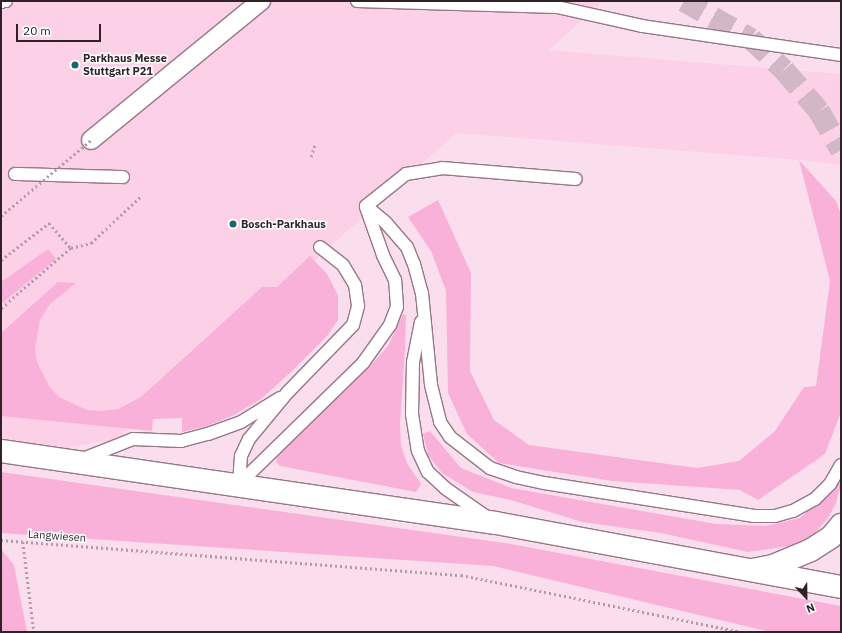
<!DOCTYPE html>
<style>
body{margin:0}
#map{position:relative;width:842px;height:633px;overflow:hidden;background:#fbdeed;font-family:"IBM Plex Sans",sans-serif}
div>[style]{position:absolute}
[style*='--x']{left:calc(var(--x)*1px);top:calc(var(--y)*1px);width:calc(var(--w)*1px);rotate:calc(var(--a)*1deg)}
.built>*{inset:0;background:#fcd1e8}
.green>*{inset:0;background:#f9b1d9}
.motorway-tunnel>*{height:22px;margin-top:-11px;transform-origin:0;background:repeating-linear-gradient(90deg,#d2b8c6 0 22px,transparent 0 33px)}
.path>*{height:2.5px;margin-top:-1.25px;transform-origin:0;background:repeating-linear-gradient(90deg,#b39ba8 0 2px,transparent 0 5px)}
.roads{filter:drop-shadow(1px 0 #967788) drop-shadow(-1px 0 #967788) drop-shadow(0 1px #967788) drop-shadow(0 -1px #967788)}
.service>*{height:12px;margin:-6px;padding:0 6px;transform-origin:6px;border-radius:6px;background:#fff}
.pedestrian>*{height:18px;margin:-9px;padding:0 9px;transform-origin:9px;border-radius:9px;background:#fff}
.secondary>*{height:22px;margin:-11px;padding:0 11px;transform-origin:11px;border-radius:11px;background:#fff}
.motorway>*{height:22px;margin:-11px;padding:0 11px;transform-origin:11px;border-radius:11px;background:#fff}
.path-bridge>*{height:2.5px;margin-top:-1.25px;transform-origin:0;background:repeating-linear-gradient(90deg,#b39ba8 0 2px,transparent 0 5px)}
.dots>*{width:11px;height:11px;translate:-50% -50%;box-sizing:border-box;border:2px solid #fff;border-radius:50%}
span{translate:-50% -50%;white-space:nowrap;text-align:center;line-height:1.15;-webkit-text-stroke:3px #fff;paint-order:stroke}
.poi-label{font-size:11px;color:#2f2229;font-weight:700}
.left{translate:0 -50%;text-align:left}
.street-label{font-size:11px;color:#2f2229}
.frame{position:absolute;inset:0;border:2px solid #2f2229;pointer-events:none}
.north{position:absolute;left:786px;top:577px;width:40px;height:40px;-webkit-text-stroke:3px #fff;paint-order:stroke;rotate:158deg;font-size:11px;font-weight:700;line-height:16px;text-align:center;color:#2f2229}
.north::after{content:'';display:block;margin:auto;width:14px;height:18px;background:#2f2229;clip-path:polygon(50% 0,100% 100%,50% 72%,0 100%)}
.scale{position:absolute;left:16px;top:24px;width:85px;height:18px;box-sizing:border-box;border:2px solid #2f2229;border-top:0;padding-left:5px;font-size:12px;line-height:14px;white-space:nowrap;color:#2f2229;-webkit-text-stroke:3px #fff;paint-order:stroke}
</style>
<div id="map">
<div class="built">
<div style="clip-path:polygon(1px 1px,603px 1px,549px 50px,841px 74px,841px 165px,799px 160px,456px 133px,117px 439px,54px 450px,1px 443px)"></div>
</div>
<div class="green">
<div style="clip-path:polygon(799px 160px,836px 201px,841px 215px,841px 412px,825px 454px,758px 500px,740px 490px,612px 481px,499px 463px,467px 434px,448px 393px,446px 291px,431px 251px,408px 217px,438px 200px,471px 273px,470px 371px,494px 420px,529px 445px,697px 468px,739px 461px,775px 431px,804px 387px,816px 386px,830px 281px)"></div>
<div style="clip-path:polygon(48px 249px,56px 259px,1px 304px,1px 282px)"></div>
<div style="clip-path:polygon(310px 256px,327px 274px,338px 295px,338px 320px,327px 336px,291px 372px,261px 399px,234px 415px,207px 426px,182px 432px,182px 418px,153px 419px,152px 431px,1px 416px,1px 333px,58px 282px,76px 283px,50px 304px,40px 320px,35px 349px,37px 362px,49px 386px,59px 397px,87px 410px,102px 411px,118px 409px,141px 397px,262px 287px,277px 287px)"></div>
<div style="clip-path:polygon(403px 314px,406px 315px,405px 349px,400px 424px,401px 446px,407px 463px,421px 484px,416px 492px,280px 466px,276px 462px,277px 457px,371px 365px,388px 346px)"></div>
<div style="clip-path:polygon(430px 431px,461px 468px,511px 488px,716px 524px,765px 526px,800px 518px,839px 482px,841px 485px,836px 503px,828px 518px,813px 535px,796px 545px,748px 552px,661px 533px,582px 522px,511px 500px,473px 492px,442px 473px,428px 455px,423px 434px)"></div>
<div style="clip-path:polygon(1px 472px,511px 544px,756px 590px,841px 606px,841px 632px,770px 632px,493px 566px,1px 533px)"></div>
<div style="clip-path:polygon(1px 549px,14px 565px,27px 632px,1px 632px)"></div>
</div>
<div class="motorway-tunnel">
<div style="--x:684;--y:1;--w:77;--a:29.6"></div>
<div style="--x:751;--y:39;--w:45;--a:43.2"></div>
<div style="--x:784;--y:70;--w:54;--a:49.5"></div>
<div style="--x:819;--y:111;--w:45;--a:60.6"></div>
</div>
<div class="path">
<div style="--x:311;--y:157;--w:14;--a:-73"></div>
<div style="--x:71;--y:248;--w:21;--a:-14"></div>
<div style="--x:91;--y:243;--w:67;--a:-43.2"></div>
<div style="--x:1;--y:260;--w:61;--a:-37.6"></div>
<div style="--x:49;--y:223;--w:33;--a:49"></div>
<div style="--x:71;--y:248;--w:93;--a:138.9"></div>
<div style="--x:1;--y:540;--w:461;--a:4.4"></div>
<div style="--x:461;--y:575;--w:285;--a:11.5"></div>
<div style="--x:23;--y:542;--w:91;--a:83"></div>
</div>
<div class="roads">
<div class="service">
<div style="--x:357;--y:1;--w:200;--a:1.7"></div>
<div style="--x:557;--y:7;--w:87;--a:12.6"></div>
<div style="--x:642;--y:26;--w:201;--a:8.3"></div>
<div style="--x:1;--y:2;--w:5;--a:-11"></div>
<div style="--x:15;--y:174;--w:108;--a:1.6"></div>
<div style="--x:366;--y:206;--w:26;--a:40"></div>
<div style="--x:386;--y:223;--w:32;--a:49"></div>
<div style="--x:407;--y:247;--w:18;--a:68"></div>
<div style="--x:414;--y:264;--w:30;--a:75"></div>
<div style="--x:422;--y:293;--w:92;--a:84.4"></div>
<div style="--x:431;--y:385;--w:38;--a:76"></div>
<div style="--x:440;--y:422;--w:18;--a:56"></div>
<div style="--x:450;--y:437;--w:51;--a:37.8"></div>
<div style="--x:490;--y:468;--w:28;--a:19"></div>
<div style="--x:516;--y:477;--w:29;--a:12"></div>
<div style="--x:544;--y:483;--w:213;--a:8.9"></div>
<div style="--x:754;--y:516;--w:21;--a:0"></div>
<div style="--x:775;--y:516;--w:19;--a:-16"></div>
<div style="--x:793;--y:511;--w:25;--a:-29"></div>
<div style="--x:815;--y:499;--w:21;--a:-45"></div>
<div style="--x:830;--y:484;--w:22;--a:-60"></div>
<div style="--x:366;--y:206;--w:51;--a:-38.7"></div>
<div style="--x:406;--y:174;--w:36;--a:-9"></div>
<div style="--x:442;--y:168;--w:134;--a:4.7"></div>
<div style="--x:421;--y:322;--w:41;--a:101.3"></div>
<div style="--x:413;--y:362;--w:52;--a:91.1"></div>
<div style="--x:412;--y:414;--w:37;--a:81"></div>
<div style="--x:418;--y:451;--w:23;--a:65"></div>
<div style="--x:428;--y:472;--w:23;--a:43"></div>
<div style="--x:445;--y:488;--w:52;--a:34.9"></div>
<div style="--x:80;--y:460;--w:57;--a:-21.6"></div>
<div style="--x:133;--y:439;--w:48;--a:2.4"></div>
<div style="--x:181;--y:441;--w:28;--a:-15"></div>
<div style="--x:208;--y:434;--w:35;--a:-20"></div>
<div style="--x:241;--y:422;--w:46;--a:-31.6"></div>
<div style="--x:239;--y:484;--w:173;--a:-44.3"></div>
<div style="--x:363;--y:363;--w:47;--a:-54.6"></div>
<div style="--x:390;--y:325;--w:19;--a:-69"></div>
<div style="--x:397;--y:307;--w:27;--a:-94"></div>
<div style="--x:395;--y:280;--w:28;--a:-116"></div>
<div style="--x:383;--y:255;--w:51;--a:-109.5"></div>
<div style="--x:239;--y:484;--w:28;--a:-86"></div>
<div style="--x:241;--y:456;--w:19;--a:-65"></div>
<div style="--x:249;--y:439;--w:60;--a:-50.4"></div>
<div style="--x:287;--y:393;--w:95;--a:-45.9"></div>
<div style="--x:353;--y:325;--w:20;--a:-75"></div>
<div style="--x:358;--y:306;--w:21;--a:-98"></div>
<div style="--x:355;--y:285;--w:23;--a:-121"></div>
<div style="--x:343;--y:265;--w:29;--a:-142"></div>
</div>
<div class="pedestrian">
<div style="--x:91;--y:140;--w:220;--a:-39.3"></div>
</div>
<div class="secondary">
<div style="--x:1;--y:451;--w:500;--a:8.28"></div>
<div style="--x:496;--y:523;--w:351;--a:10.5"></div>
</div>
<div class="motorway">
<div style="--x:752;--y:570;--w:21;--a:-11"></div>
<div style="--x:773;--y:566;--w:41;--a:-22.8"></div>
<div style="--x:811;--y:550;--w:24;--a:-33"></div>
<div style="--x:831;--y:537;--w:16;--a:-50"></div>
</div>
</div>
<div class="path-bridge">
<div style="--x:1;--y:216;--w:118;--a:-40.2"></div>
</div>
<div class="dots">
<div style="left:75px;top:65px;background:#1b676f"></div>
<div style="left:233px;top:224px;background:#1b676f"></div>
</div>
<div class="poi-label">
<span class="left" style="left:83px;top:65px">Parkhaus Messe<br>Stuttgart P21</span>
<span class="left" style="left:241px;top:224px">Bosch-Parkhaus</span>
</div>
<div class="street-label">
<span style="left:57px;top:536px;rotate:4deg">Langwiesen</span>
</div>
<div class="frame"></div>
<div class="north">N</div>
<div class="scale">20 m</div>
</div>
